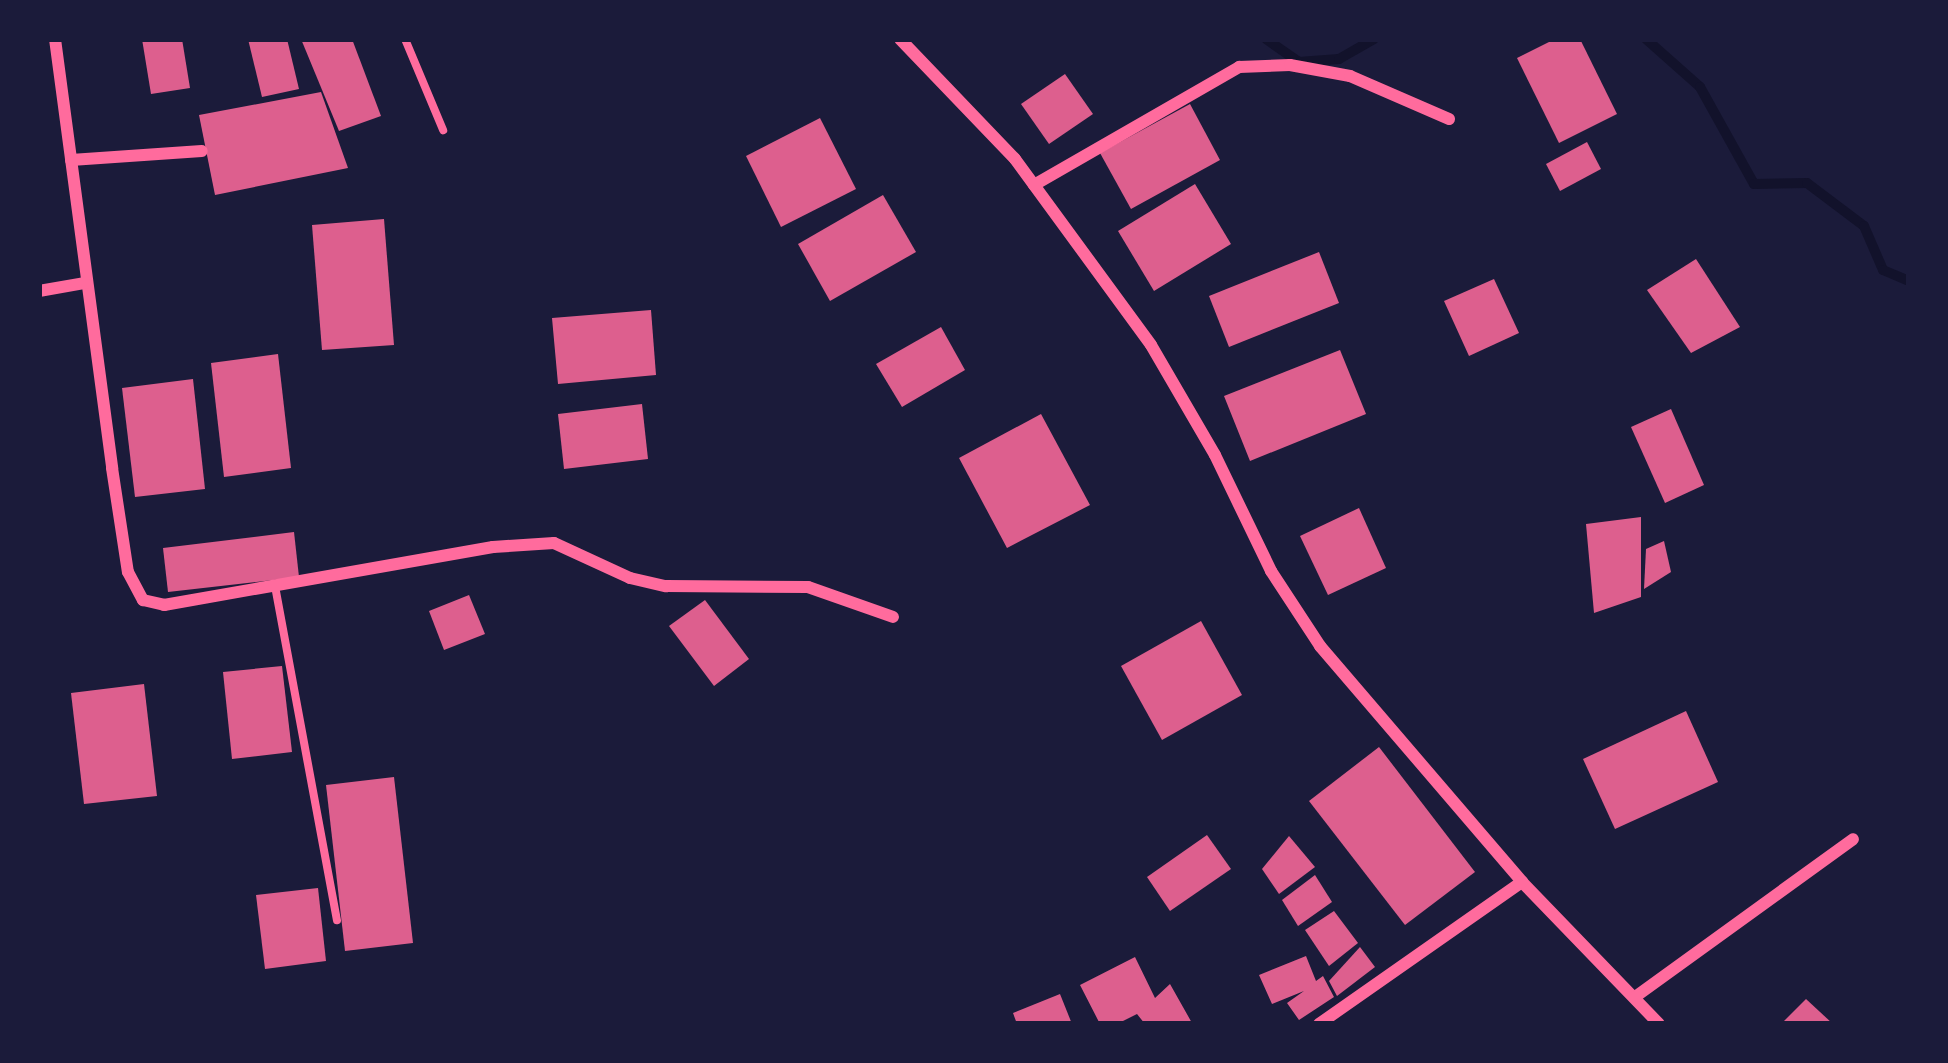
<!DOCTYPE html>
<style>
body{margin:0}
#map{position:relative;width:1948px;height:1063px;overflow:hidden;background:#1b1b3a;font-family:Lora,serif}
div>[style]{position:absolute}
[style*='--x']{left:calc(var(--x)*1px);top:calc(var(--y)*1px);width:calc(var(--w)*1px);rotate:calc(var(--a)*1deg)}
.stream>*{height:10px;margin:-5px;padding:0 5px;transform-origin:5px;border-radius:5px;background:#12122b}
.building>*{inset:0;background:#dd5f8e}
.service>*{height:8px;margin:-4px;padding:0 4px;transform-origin:4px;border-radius:4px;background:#ff6b9d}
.minor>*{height:12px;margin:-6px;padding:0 6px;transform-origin:6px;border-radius:6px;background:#ff6b9d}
span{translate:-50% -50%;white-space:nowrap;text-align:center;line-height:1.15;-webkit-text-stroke:12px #1b1b3a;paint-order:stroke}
.frame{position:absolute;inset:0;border:42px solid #1b1b3a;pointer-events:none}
</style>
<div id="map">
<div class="stream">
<div style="--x:1266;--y:39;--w:40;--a:34.9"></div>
<div style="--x:1299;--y:62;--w:40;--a:-4.3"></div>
<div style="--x:1339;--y:59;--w:40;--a:-29.7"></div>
<div style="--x:1646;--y:39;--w:72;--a:41.6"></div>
<div style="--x:1700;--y:87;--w:111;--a:60.9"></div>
<div style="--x:1754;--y:184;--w:53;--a:-1.1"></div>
<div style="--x:1807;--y:183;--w:71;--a:37"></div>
<div style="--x:1864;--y:226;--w:48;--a:66.6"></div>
<div style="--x:1883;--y:270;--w:28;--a:23"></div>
</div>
<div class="building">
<div style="clip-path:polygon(142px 39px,182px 39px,190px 88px,151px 94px)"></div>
<div style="clip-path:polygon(248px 39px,287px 39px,299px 89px,262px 97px)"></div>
<div style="clip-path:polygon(301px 39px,352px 39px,381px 116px,339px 131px)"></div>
<div style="clip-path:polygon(1555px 39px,1580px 39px,1617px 114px,1559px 143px,1517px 58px)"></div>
<div style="clip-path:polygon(1065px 74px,1093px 114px,1049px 144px,1021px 104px)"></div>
<div style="clip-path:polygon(321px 92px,348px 168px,215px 195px,199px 115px)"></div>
<div style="clip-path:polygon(1190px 104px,1220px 160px,1131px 209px,1100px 153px)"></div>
<div style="clip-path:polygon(820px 118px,856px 189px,781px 227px,746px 156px)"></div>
<div style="clip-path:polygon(1587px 142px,1601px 169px,1560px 191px,1546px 164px)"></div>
<div style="clip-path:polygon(1195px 184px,1231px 244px,1154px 291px,1118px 231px)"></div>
<div style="clip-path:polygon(883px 195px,916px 252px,830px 301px,798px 244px)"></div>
<div style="clip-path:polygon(384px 219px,394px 345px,322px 350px,312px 225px)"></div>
<div style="clip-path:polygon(1319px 252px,1339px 303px,1229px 347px,1209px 296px)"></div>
<div style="clip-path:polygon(1696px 259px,1740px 327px,1691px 353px,1647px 290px)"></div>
<div style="clip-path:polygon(1494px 279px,1519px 333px,1469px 356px,1444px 301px)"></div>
<div style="clip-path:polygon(651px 310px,656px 375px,558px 384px,552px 318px)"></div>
<div style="clip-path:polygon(941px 327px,965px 370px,902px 407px,876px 364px)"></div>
<div style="clip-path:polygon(1340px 350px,1366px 414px,1250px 461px,1224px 396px)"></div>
<div style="clip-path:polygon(278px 354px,291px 468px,224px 477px,211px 363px)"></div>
<div style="clip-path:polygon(193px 379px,205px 489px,135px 497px,122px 388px)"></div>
<div style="clip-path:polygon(642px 404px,648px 459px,564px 469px,558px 414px)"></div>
<div style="clip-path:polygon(1671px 409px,1704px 485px,1665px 503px,1631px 427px)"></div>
<div style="clip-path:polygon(1041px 414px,1090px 505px,1007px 548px,959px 458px)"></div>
<div style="clip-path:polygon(1359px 508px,1386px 568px,1328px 595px,1300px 536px)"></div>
<div style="clip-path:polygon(1641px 517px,1641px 597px,1594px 613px,1586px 524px)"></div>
<div style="clip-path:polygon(294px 532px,299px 577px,168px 592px,163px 548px)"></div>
<div style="clip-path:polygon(1664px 541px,1671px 572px,1644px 589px,1646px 549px)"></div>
<div style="clip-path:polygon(469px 595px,485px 634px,444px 650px,429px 611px)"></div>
<div style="clip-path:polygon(705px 600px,749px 659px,714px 686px,669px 626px)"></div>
<div style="clip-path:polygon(1201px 621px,1242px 695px,1162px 740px,1121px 666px)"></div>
<div style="clip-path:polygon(282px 666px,292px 752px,232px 759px,223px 672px)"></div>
<div style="clip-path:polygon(144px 684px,157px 796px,84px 804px,71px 693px)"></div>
<div style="clip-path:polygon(1686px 711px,1718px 782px,1615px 829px,1583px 759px)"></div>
<div style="clip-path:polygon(1379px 747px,1475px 872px,1405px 925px,1309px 801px)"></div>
<div style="clip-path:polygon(394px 777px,413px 943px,345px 951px,326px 785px)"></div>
<div style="clip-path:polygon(1207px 835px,1231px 869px,1170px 911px,1147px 877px)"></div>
<div style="clip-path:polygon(1289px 836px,1315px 867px,1279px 894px,1262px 869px)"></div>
<div style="clip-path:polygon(1315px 875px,1332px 902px,1298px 926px,1282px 900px)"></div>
<div style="clip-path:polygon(318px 888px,326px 961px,265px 969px,256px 895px)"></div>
<div style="clip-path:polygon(1334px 911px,1358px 943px,1329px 966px,1305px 930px)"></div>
<div style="clip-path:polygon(1360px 947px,1375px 967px,1337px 996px,1329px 981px)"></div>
<div style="clip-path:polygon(1306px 956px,1316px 981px,1323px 976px,1334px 997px,1299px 1020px,1287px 1003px,1304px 991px,1272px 1004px,1259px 975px)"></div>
<div style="clip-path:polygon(1135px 957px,1155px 998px,1170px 984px,1192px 1023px,1145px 1024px,1137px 1014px,1117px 1024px,1100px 1024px,1080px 985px)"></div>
<div style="clip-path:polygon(1060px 994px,1072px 1024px,1017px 1024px,1013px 1013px)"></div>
<div style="clip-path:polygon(1806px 999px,1833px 1024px,1781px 1024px)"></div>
</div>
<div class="service">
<div style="--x:405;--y:39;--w:99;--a:67.3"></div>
<div style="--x:275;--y:586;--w:340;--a:79.5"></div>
</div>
<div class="minor">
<div style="--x:55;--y:39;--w:433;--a:82.4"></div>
<div style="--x:112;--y:468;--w:105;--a:81.3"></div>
<div style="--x:128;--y:572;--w:32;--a:62"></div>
<div style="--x:143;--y:600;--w:22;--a:13"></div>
<div style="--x:164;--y:605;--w:334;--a:-10"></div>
<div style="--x:493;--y:547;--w:61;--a:-3.8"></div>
<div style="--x:554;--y:543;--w:84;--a:24.7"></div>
<div style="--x:630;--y:578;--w:37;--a:13"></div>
<div style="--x:666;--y:586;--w:142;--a:0.4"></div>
<div style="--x:808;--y:587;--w:90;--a:19.4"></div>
<div style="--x:900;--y:39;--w:166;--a:46.2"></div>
<div style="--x:1015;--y:159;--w:230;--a:53.8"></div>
<div style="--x:1151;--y:345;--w:127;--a:59.8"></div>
<div style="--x:1215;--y:455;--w:129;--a:64.2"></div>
<div style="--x:1271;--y:571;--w:90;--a:56.8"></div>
<div style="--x:1320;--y:646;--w:311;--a:49.4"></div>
<div style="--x:1522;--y:882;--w:197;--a:46"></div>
<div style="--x:71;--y:160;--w:131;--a:-3.9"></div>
<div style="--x:1034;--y:185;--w:237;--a:-29.9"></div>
<div style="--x:1239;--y:67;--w:51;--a:-2.2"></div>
<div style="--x:1290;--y:65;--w:61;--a:10.4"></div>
<div style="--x:1350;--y:76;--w:108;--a:23.5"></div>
<div style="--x:39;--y:291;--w:47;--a:-9.9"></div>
<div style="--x:1635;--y:997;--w:269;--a:-35.9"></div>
<div style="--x:1319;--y:1024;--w:248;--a:-35"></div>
</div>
<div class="frame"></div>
</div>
